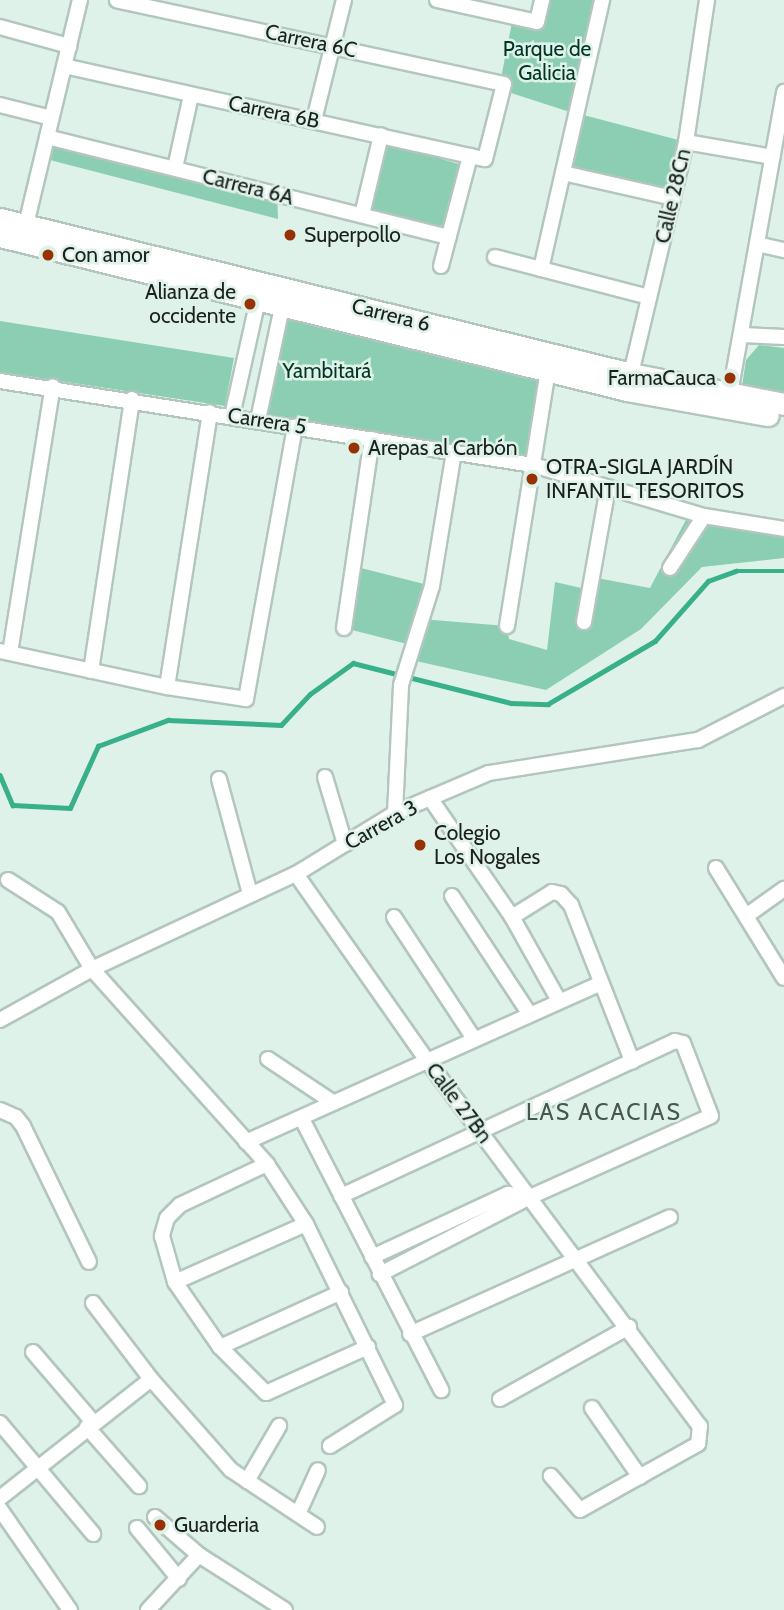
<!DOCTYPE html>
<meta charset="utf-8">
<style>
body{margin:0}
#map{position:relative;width:784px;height:1610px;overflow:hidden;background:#dff2e9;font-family:Cabin,sans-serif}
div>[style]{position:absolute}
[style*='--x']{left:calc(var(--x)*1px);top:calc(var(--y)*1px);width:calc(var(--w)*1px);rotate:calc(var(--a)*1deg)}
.green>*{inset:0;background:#8cceb4}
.stream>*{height:4.5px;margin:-2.25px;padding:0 2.25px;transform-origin:2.25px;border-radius:2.25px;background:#38b08a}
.roads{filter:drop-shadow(2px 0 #b3c6be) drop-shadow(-2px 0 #b3c6be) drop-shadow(0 2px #b3c6be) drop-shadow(0 -2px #b3c6be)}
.minor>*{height:14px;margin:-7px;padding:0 7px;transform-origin:7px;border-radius:7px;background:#fff}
.secondary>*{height:21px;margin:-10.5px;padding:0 10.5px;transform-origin:10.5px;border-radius:10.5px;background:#fff}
.dots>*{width:19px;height:19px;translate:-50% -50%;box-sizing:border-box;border:4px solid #dff2e9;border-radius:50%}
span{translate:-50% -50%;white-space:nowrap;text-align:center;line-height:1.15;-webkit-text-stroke:5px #dff2e9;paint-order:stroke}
.street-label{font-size:21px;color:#1a211e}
.park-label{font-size:21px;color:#003626}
.poi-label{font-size:21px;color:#1a211e}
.left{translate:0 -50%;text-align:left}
.right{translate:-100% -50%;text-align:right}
.neighbourhood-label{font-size:23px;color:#475750;letter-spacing:2px}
</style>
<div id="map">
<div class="green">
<div style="clip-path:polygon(542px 0,602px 0,576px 113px,686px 142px,673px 198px,563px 173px,576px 114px,508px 92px,500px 83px,513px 17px,537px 22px)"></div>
<div style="clip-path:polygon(48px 133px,277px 191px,278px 219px,42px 158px)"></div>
<div style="clip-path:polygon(373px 139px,462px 165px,445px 236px,357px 211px)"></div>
<div style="clip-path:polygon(283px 304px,548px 370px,533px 465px,260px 413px)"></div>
<div style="clip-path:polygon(0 321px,234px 358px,225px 406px,0 372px)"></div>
<div style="clip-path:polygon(759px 345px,784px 348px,784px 394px,742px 386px,746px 360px)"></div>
<div style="clip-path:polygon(689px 514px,784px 527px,784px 558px,702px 567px,641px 629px,546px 690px,407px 659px,411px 645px,344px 628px,353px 566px,432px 586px,421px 619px,507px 626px,509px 639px,547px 650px,555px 582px,590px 590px,597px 578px,650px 588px)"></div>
</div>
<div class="stream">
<div style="--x:0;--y:775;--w:33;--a:67"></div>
<div style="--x:13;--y:805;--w:57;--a:3"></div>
<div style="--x:70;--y:808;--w:68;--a:-65.7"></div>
<div style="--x:98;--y:746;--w:75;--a:-20.4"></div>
<div style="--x:168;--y:720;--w:113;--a:2.5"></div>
<div style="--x:281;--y:725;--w:42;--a:-46.9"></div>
<div style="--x:310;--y:694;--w:53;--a:-35.8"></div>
<div style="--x:353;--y:663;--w:163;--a:14.2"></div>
<div style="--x:511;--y:703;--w:37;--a:2"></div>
<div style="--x:548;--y:704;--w:124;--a:-30.5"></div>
<div style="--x:655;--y:641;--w:80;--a:-48.5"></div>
<div style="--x:708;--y:581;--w:30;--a:-20"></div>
<div style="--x:736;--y:571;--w:48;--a:0"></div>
</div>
<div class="roads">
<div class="minor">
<div style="--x:437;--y:0;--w:102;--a:12.4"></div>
<div style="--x:537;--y:22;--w:23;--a:-77"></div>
<div style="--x:0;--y:27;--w:72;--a:15.4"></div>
<div style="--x:64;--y:66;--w:431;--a:12.5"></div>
<div style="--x:485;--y:159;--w:77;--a:-75.8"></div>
<div style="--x:504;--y:84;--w:396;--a:-167.8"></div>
<div style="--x:0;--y:105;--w:53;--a:14.3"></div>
<div style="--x:314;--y:120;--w:124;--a:-76"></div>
<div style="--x:47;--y:137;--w:414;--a:14"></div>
<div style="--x:686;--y:142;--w:88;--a:9.8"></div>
<div style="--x:175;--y:168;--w:75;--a:-77.6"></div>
<div style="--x:563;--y:173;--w:113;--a:12.8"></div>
<div style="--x:362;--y:215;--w:82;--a:-76.6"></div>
<div style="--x:24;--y:233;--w:240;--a:-76.5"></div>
<div style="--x:757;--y:244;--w:28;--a:13"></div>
<div style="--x:495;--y:257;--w:159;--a:14.6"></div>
<div style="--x:441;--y:266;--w:114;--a:-75.2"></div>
<div style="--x:541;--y:269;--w:276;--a:-77.2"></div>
<div style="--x:743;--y:335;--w:41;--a:2.8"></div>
<div style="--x:0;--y:381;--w:540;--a:8.96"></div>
<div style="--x:533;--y:465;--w:178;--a:16.6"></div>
<div style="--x:704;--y:516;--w:81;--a:9.2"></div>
<div style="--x:629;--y:382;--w:247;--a:-76.6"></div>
<div style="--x:686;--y:142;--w:144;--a:-81.6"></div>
<div style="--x:730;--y:393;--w:306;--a:-79.8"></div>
<div style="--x:232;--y:416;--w:128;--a:-77.4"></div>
<div style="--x:258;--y:420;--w:125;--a:-78"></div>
<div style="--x:670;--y:568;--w:62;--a:-56.8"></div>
<div style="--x:584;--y:622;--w:137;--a:-79.9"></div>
<div style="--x:507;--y:626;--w:259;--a:-80.9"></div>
<div style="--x:344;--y:628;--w:191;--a:-81.6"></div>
<div style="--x:0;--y:651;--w:171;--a:12.2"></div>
<div style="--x:167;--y:687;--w:80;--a:8.6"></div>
<div style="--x:246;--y:699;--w:277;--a:-79.8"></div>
<div style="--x:10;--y:653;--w:270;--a:-80.9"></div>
<div style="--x:91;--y:671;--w:275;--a:-81.4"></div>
<div style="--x:167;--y:687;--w:278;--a:-81.1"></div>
<div style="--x:325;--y:777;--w:70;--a:73.4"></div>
<div style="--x:219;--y:779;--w:119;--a:74.9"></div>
<div style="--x:430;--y:798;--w:145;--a:55.4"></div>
<div style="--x:512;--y:917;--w:94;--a:60.7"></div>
<div style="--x:395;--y:813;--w:128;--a:-87.3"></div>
<div style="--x:401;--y:685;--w:104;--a:-72.6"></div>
<div style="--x:432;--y:586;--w:136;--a:-80.7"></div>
<div style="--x:716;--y:868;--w:129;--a:58.3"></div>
<div style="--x:296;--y:874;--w:226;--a:54.9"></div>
<div style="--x:426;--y:1059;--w:458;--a:53.3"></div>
<div style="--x:700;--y:1426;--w:18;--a:96"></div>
<div style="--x:698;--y:1444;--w:135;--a:150.8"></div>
<div style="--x:580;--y:1510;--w:45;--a:-130.5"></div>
<div style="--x:8;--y:880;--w:59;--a:32.6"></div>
<div style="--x:58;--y:912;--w:66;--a:59.2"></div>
<div style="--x:92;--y:969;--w:262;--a:48.1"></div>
<div style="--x:267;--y:1164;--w:72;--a:57"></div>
<div style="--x:306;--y:1224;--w:202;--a:63.8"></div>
<div style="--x:395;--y:1405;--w:77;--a:147.8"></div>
<div style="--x:452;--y:896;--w:140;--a:56.7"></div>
<div style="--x:746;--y:916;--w:47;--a:-35.4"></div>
<div style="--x:394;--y:917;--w:146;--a:56.7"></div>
<div style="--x:512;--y:917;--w:47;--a:-32"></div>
<div style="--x:552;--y:892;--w:9;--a:13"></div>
<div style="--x:561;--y:894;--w:15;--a:48"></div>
<div style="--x:571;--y:905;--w:168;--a:68.6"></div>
<div style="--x:0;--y:1020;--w:105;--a:-29"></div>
<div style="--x:92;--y:969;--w:225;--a:-25"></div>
<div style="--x:296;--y:874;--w:116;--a:-31.6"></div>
<div style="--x:395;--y:813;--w:102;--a:-23.1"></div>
<div style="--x:489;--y:773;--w:212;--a:-9"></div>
<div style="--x:698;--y:740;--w:97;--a:-27.1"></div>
<div style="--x:268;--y:1059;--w:79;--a:33.7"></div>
<div style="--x:0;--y:1110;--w:17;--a:24"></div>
<div style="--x:16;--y:1117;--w:11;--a:52"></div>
<div style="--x:23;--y:1126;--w:151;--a:64.1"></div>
<div style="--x:302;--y:1119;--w:305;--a:62.8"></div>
<div style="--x:246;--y:1142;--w:389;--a:-24.1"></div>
<div style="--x:267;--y:1164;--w:96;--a:154.8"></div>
<div style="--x:180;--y:1205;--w:18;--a:135"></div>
<div style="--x:167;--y:1218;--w:19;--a:106"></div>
<div style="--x:162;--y:1236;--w:48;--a:74.2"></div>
<div style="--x:175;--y:1282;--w:79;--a:55.3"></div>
<div style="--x:220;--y:1347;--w:65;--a:45"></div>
<div style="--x:266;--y:1393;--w:112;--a:-24.3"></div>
<div style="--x:341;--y:1196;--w:368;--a:-24.9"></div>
<div style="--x:675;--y:1041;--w:8;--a:14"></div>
<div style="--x:683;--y:1043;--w:78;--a:69"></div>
<div style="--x:711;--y:1116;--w:198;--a:155.9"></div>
<div style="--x:530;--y:1197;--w:169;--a:152.8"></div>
<div style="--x:372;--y:1257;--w:150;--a:-24.9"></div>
<div style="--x:508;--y:1194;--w:22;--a:8"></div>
<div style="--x:175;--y:1282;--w:143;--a:-23.9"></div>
<div style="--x:93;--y:1303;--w:96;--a:52.7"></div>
<div style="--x:151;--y:1379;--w:121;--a:48.7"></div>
<div style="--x:231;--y:1470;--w:103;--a:33.5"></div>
<div style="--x:410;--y:1334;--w:285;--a:-24.2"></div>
<div style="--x:220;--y:1347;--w:133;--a:-24.4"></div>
<div style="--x:33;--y:1352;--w:92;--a:49.4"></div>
<div style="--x:500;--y:1399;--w:148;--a:-29.2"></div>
<div style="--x:592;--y:1408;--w:84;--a:55.2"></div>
<div style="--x:0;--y:1423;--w:145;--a:50"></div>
<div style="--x:87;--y:1427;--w:79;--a:48.6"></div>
<div style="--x:247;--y:1481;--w:64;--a:-59.8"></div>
<div style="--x:0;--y:1498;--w:192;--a:-38.2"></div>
<div style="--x:0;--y:1509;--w:123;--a:55.3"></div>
<div style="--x:298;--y:1514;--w:48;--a:-65.6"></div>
<div style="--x:155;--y:1517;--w:58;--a:40.8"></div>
<div style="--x:199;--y:1555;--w:102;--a:32.6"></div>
<div style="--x:137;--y:1528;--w:66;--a:50.5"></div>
<div style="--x:148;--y:1610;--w:75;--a:-47.2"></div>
</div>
<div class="secondary">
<div style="--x:0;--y:219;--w:650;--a:13.8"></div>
<div style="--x:631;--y:374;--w:156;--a:11.1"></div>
<div style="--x:0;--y:236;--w:646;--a:13.8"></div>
<div style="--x:627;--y:390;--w:143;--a:10.1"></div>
</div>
</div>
<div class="dots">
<div style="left:290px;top:235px;background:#973204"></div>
<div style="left:48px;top:255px;background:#973204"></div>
<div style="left:250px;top:304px;background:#973204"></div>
<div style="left:730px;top:378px;background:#973204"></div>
<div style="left:354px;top:448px;background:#973204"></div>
<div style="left:532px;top:479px;background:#973204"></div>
<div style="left:420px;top:845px;background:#973204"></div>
<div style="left:160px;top:1525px;background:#973204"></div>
</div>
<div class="street-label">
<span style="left:311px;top:41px;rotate:12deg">Carrera 6C</span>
<span style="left:274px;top:112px;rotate:12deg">Carrera 6B</span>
<span style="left:248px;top:187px;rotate:14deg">Carrera 6A</span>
<span style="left:673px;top:196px;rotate:-77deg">Calle 28Cn</span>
<span style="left:391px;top:315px;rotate:14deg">Carrera 6</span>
<span style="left:267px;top:421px;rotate:9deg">Carrera 5</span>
<span style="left:381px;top:825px;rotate:-29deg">Carrera 3</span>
<span style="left:459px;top:1103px;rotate:53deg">Calle 27Bn</span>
</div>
<div class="park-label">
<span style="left:547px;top:61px">Parque de<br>Galicia</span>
<span style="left:327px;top:371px">Yambitará</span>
</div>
<div class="poi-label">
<span class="left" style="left:304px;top:235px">Superpollo</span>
<span class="left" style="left:62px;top:255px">Con amor</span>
<span class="right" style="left:236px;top:304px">Alianza de<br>occidente</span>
<span class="right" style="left:716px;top:378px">FarmaCauca</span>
<span class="left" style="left:368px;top:448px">Arepas al Carbón</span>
<span class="left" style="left:546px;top:479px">OTRA-SIGLA JARDÍN<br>INFANTIL TESORITOS</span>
<span class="left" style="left:434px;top:845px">Colegio<br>Los Nogales</span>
<span class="left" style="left:174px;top:1525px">Guarderia</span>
</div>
<div class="neighbourhood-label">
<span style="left:604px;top:1112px">LAS ACACIAS</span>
</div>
</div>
